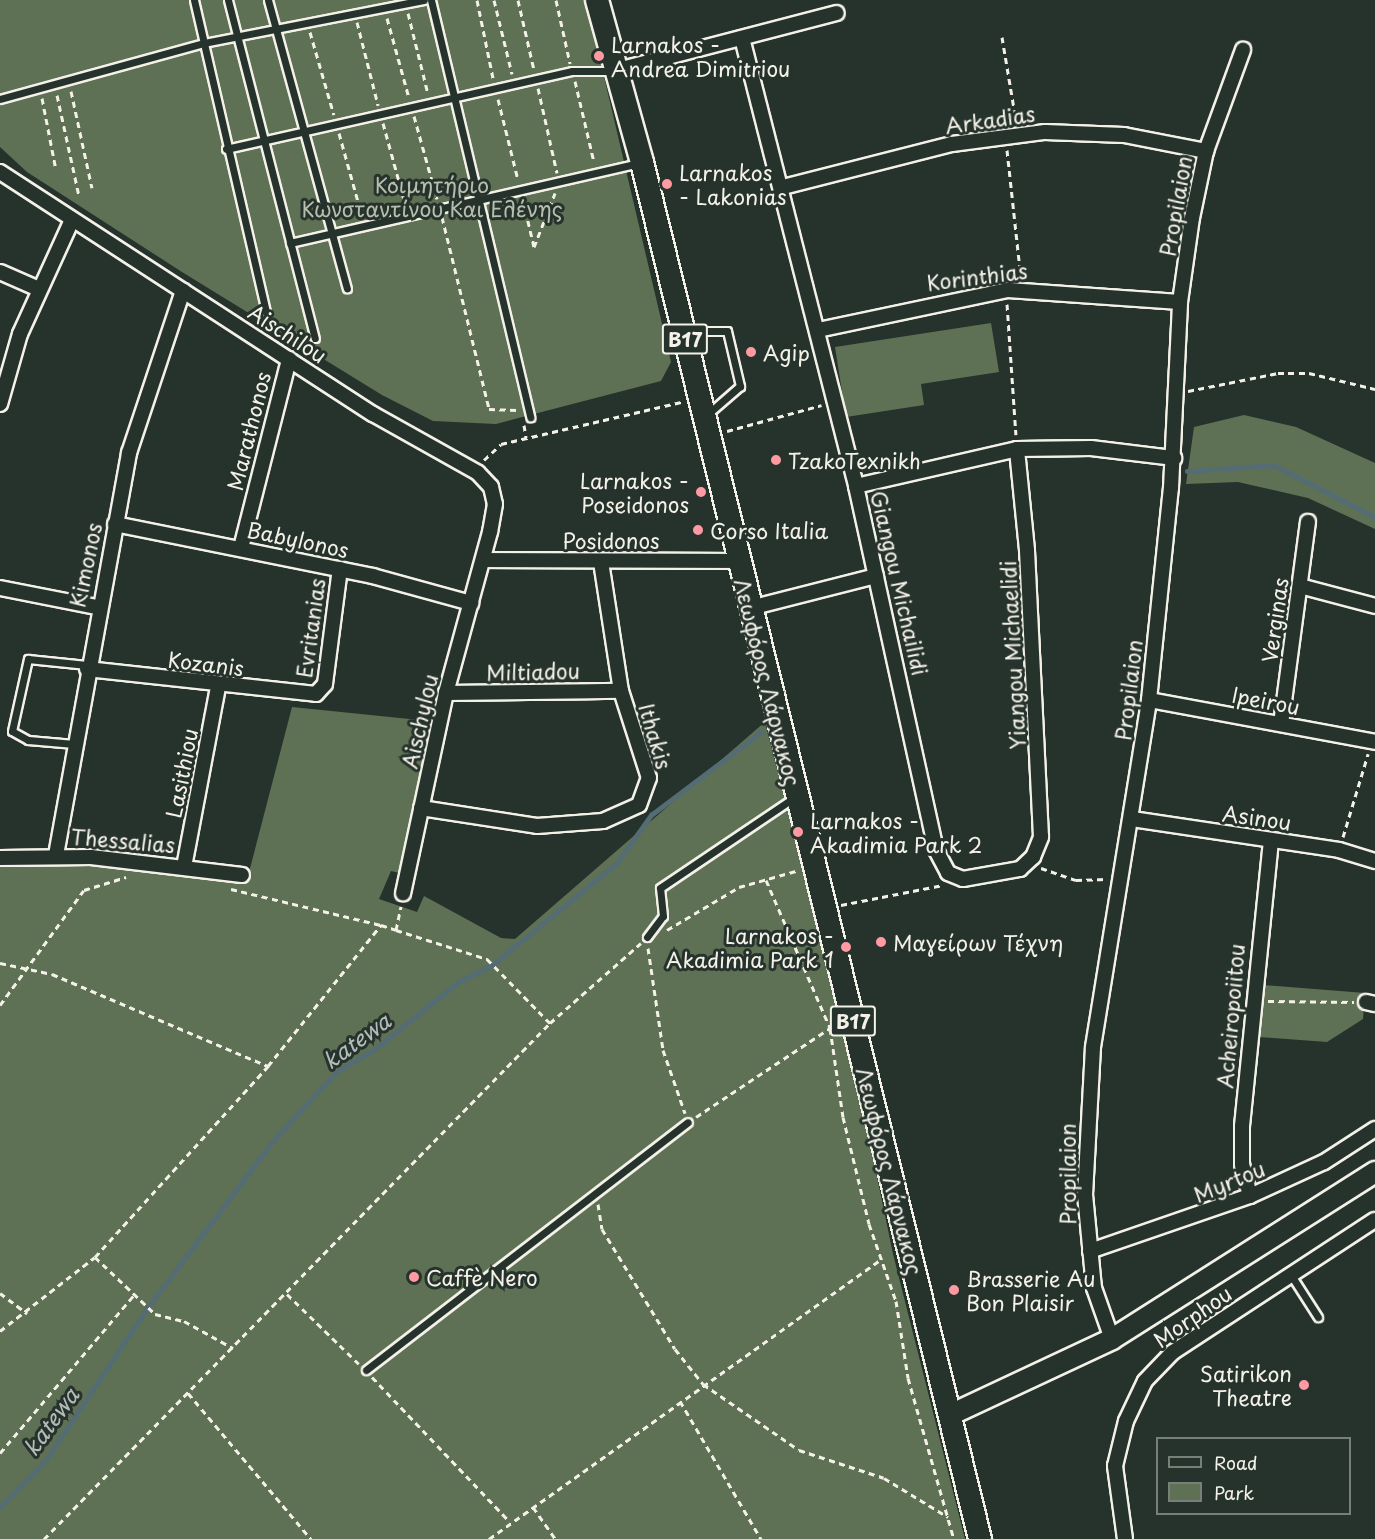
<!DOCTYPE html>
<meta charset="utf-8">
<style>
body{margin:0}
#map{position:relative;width:1375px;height:1539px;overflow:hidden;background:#26332d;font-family:"Playpen Sans",sans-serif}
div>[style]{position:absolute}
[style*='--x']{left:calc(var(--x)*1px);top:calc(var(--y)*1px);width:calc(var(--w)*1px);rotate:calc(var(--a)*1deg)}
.green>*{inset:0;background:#5f7154}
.stream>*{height:4.5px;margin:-2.25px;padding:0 2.25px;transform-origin:2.25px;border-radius:2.25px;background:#546c73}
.path>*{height:3px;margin-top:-1.5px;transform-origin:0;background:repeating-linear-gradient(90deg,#f4f1e8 0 6px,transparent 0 10.5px)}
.roads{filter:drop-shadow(2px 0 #f4f1e8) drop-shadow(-2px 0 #f4f1e8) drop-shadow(0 2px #f4f1e8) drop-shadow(0 -2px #f4f1e8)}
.lane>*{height:7px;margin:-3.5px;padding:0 3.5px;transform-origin:3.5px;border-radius:3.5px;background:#26332d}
.street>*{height:14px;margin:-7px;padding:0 7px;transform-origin:7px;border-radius:7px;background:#26332d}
.secondary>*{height:20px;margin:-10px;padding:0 10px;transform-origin:10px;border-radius:10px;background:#26332d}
.primary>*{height:22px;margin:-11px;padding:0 11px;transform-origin:11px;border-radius:11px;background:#26332d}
.dots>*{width:16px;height:16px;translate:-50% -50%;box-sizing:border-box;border:3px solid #26332d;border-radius:50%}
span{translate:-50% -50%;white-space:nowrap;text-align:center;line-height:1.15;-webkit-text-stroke:6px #26332d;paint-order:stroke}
.shield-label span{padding:2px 4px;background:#26332d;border:2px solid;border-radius:4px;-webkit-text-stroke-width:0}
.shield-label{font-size:20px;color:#f4f1e8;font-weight:700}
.poi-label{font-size:21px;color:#f4f1e8}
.left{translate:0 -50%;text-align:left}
.right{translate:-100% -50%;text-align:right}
.street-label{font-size:21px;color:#f4f1e8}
.park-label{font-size:21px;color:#b8bead}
.water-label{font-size:22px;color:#b4bcb9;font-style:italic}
.legend{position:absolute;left:1156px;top:1437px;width:195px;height:78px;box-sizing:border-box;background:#26332d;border:2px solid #787f78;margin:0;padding:8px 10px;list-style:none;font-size:18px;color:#f4f1e8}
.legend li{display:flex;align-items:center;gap:12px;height:30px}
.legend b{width:30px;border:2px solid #787f78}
</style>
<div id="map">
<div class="green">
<div style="clip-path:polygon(0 0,586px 0,671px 362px,661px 381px,496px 424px,433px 421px,382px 395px,182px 272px,27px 172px,0 147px)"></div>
<div style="clip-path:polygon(991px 323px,999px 372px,921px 384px,924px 405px,846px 417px,835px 347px)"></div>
<div style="clip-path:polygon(1244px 415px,1296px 427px,1375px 463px,1375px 529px,1308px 498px,1238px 482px,1186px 484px,1194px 427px)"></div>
<div style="clip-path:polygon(292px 707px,439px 722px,404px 874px,391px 871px,379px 899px,417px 912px,424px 896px,501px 938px,515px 939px,765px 722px,857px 1080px,893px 1254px,965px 1539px,0 1539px,0 866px,89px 862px,247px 880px)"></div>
<div style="clip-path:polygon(1263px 985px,1365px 993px,1363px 1019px,1327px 1042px,1259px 1037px)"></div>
</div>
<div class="stream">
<div style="--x:1187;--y:471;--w:87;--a:-3.9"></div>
<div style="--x:1274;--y:465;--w:114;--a:27.2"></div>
<div style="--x:0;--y:1507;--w:66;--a:-45.6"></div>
<div style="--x:46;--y:1460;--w:180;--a:-56.3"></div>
<div style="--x:146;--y:1310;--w:211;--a:-53.1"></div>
<div style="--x:273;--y:1141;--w:92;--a:-47.6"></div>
<div style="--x:335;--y:1073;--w:47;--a:-31"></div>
<div style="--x:375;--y:1049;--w:107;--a:-38.9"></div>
<div style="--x:458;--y:982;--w:37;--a:-26"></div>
<div style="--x:491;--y:966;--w:163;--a:-39.3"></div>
<div style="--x:617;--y:863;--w:59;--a:-54.7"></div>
<div style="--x:651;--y:815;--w:138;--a:-37"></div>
</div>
<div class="path">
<div style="--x:477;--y:0;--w:80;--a:78.4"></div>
<div style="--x:494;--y:0;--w:76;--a:76.3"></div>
<div style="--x:518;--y:0;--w:72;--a:77.1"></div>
<div style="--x:556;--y:0;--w:65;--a:77.5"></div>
<div style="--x:408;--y:13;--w:83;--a:76.1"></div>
<div style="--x:387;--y:18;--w:83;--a:74.6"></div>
<div style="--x:357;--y:22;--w:86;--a:75.8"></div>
<div style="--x:310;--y:32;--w:86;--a:73.9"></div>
<div style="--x:1002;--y:37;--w:85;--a:80.5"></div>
<div style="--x:575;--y:81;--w:83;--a:76.8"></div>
<div style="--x:538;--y:88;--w:87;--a:77.4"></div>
<div style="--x:71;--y:91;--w:99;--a:77.8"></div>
<div style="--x:57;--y:95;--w:103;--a:77.7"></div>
<div style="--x:42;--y:98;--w:73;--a:79"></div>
<div style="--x:498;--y:99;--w:83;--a:76.1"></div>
<div style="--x:414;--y:116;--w:86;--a:74.5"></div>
<div style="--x:383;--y:123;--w:87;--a:74.7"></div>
<div style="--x:339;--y:133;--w:86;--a:74.5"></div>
<div style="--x:1007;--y:150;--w:129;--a:83.8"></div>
<div style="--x:523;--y:200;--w:48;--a:76.8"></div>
<div style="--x:442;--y:217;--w:198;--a:76.2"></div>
<div style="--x:489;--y:409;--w:28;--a:2"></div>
<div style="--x:534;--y:247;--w:58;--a:-68.7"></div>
<div style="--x:1007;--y:304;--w:131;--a:86.1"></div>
<div style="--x:1188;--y:391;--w:92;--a:-11.3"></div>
<div style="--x:1278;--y:373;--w:31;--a:0"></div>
<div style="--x:1309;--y:373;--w:68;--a:13.6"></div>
<div style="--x:524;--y:425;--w:13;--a:81"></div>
<div style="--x:727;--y:431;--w:98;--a:-15.3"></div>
<div style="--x:484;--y:460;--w:23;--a:-43"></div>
<div style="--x:501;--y:444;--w:185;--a:-13.1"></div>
<div style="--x:1343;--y:837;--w:87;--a:-73.2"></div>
<div style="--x:1041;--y:868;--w:37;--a:19"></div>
<div style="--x:1076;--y:880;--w:31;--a:-2"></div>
<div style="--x:766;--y:880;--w:161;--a:66.6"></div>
<div style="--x:830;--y:1028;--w:90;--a:81.7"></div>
<div style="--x:843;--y:1117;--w:110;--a:76.3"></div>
<div style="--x:869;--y:1224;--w:82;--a:70.7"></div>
<div style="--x:896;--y:1301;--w:78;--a:81.1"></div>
<div style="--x:908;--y:1378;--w:167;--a:74.1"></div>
<div style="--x:231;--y:889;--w:154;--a:13.5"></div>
<div style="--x:841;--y:905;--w:104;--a:-11.1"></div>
<div style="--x:396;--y:930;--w:96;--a:17.7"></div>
<div style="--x:487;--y:959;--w:90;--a:45.5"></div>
<div style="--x:667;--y:930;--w:84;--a:-30.8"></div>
<div style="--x:739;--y:887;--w:59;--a:-15.7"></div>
<div style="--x:648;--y:948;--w:103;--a:81.6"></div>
<div style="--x:663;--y:1050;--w:67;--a:70.8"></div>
<div style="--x:0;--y:963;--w:53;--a:11.9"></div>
<div style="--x:52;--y:974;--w:235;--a:23.1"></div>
<div style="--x:1268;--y:1001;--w:86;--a:0.7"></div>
<div style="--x:0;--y:1005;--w:142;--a:-53.9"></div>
<div style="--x:84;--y:890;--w:44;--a:-17.2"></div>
<div style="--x:696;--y:1117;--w:161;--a:-33.6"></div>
<div style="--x:598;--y:1204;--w:25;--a:81"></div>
<div style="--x:602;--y:1229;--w:140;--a:58.7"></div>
<div style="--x:675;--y:1349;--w:45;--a:51.3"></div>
<div style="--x:703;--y:1384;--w:116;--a:34.5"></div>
<div style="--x:799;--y:1450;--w:89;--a:18.2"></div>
<div style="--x:884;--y:1478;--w:75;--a:31.4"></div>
<div style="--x:95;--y:1257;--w:83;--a:43.5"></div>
<div style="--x:155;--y:1314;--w:30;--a:14"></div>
<div style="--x:184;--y:1321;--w:56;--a:28.9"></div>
<div style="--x:0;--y:1293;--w:34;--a:37"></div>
<div style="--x:287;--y:1294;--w:100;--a:44.2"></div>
<div style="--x:0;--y:1331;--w:120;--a:-37.9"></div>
<div style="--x:95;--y:1257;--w:258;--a:-47.8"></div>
<div style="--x:268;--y:1066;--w:181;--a:-51.3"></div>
<div style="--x:381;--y:925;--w:16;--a:18"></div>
<div style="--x:396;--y:930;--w:24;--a:-78"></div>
<div style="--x:372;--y:1377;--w:199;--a:46.4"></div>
<div style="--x:188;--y:1393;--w:191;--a:49.9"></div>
<div style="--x:680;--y:1401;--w:160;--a:59.6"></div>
<div style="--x:0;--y:1453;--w:206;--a:-49.7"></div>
<div style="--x:533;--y:1507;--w:39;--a:55"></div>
<div style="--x:44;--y:1539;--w:723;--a:-45.56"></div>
<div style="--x:550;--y:1023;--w:121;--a:-41.3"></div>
<div style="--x:489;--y:1539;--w:480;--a:-35.5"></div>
</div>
<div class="roads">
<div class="lane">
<div style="--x:194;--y:0;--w:320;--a:77"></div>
<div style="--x:228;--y:0;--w:349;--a:75.6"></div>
<div style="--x:268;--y:0;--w:299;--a:74.7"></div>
<div style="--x:431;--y:0;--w:429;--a:76.6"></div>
<div style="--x:0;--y:99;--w:212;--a:-15.4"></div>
<div style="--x:204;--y:43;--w:224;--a:-11.1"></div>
<div style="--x:226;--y:149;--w:355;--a:-12.7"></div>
<div style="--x:572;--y:71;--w:42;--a:0"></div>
<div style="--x:290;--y:243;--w:357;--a:-12.9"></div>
<div style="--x:689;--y:331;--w:38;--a:0"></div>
<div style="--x:727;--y:331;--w:57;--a:76.7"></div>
<div style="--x:740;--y:386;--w:41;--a:138.9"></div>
<div style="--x:74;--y:744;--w:46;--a:-175"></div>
<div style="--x:28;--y:740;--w:18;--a:-151"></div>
<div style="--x:12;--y:731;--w:74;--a:-77.5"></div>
<div style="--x:28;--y:659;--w:59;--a:5.8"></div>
<div style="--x:647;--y:937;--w:26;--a:-53"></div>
<div style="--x:663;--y:916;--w:28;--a:-96"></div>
<div style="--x:660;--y:888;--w:163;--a:-34"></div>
<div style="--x:1291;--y:1275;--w:50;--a:57.3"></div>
<div style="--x:366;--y:1370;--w:406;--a:-37.6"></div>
</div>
<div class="street">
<div style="--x:742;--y:38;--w:462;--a:75.7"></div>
<div style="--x:856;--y:486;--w:373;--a:77.6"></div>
<div style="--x:936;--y:850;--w:26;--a:62"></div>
<div style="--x:948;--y:873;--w:16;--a:22"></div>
<div style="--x:963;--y:879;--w:58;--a:-10"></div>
<div style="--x:1020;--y:869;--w:18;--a:-43"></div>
<div style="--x:1033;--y:857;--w:22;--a:-68"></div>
<div style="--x:1041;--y:837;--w:287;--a:-92.8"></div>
<div style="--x:1027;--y:550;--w:101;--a:-95.7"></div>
<div style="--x:614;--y:71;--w:230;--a:-14.6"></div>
<div style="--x:0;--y:172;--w:445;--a:33"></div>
<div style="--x:373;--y:414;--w:120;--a:29.3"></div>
<div style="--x:478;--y:473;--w:19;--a:47"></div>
<div style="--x:491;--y:487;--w:17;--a:77"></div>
<div style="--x:495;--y:504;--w:28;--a:100"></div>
<div style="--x:490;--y:532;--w:167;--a:105.3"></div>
<div style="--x:446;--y:693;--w:205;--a:102.1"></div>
<div style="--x:783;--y:187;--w:174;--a:-14.3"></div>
<div style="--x:952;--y:144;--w:94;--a:-7.4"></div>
<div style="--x:1045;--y:132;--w:79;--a:2.2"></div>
<div style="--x:1124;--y:135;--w:84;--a:11"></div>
<div style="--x:0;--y:272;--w:43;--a:23.6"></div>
<div style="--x:818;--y:330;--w:194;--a:-11.9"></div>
<div style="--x:1008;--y:290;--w:172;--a:4"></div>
<div style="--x:0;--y:404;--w:73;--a:-74.1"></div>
<div style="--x:20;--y:334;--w:125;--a:-65.5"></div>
<div style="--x:856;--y:486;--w:165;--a:-12.9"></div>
<div style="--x:1017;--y:449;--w:74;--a:-0.8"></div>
<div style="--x:1091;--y:448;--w:84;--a:6.9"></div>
<div style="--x:115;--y:524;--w:263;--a:11.4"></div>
<div style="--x:373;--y:576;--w:102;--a:15.4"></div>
<div style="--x:241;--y:548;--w:195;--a:-75.7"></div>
<div style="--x:484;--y:560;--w:253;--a:0.2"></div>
<div style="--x:1300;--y:586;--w:78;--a:14.9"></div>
<div style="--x:0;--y:588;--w:99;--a:11.1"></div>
<div style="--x:750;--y:608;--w:130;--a:-14.3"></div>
<div style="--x:87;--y:669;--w:230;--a:6.2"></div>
<div style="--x:316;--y:694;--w:13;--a:-48"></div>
<div style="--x:325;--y:684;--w:116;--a:-82.6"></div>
<div style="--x:446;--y:693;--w:175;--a:-0.7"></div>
<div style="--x:1149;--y:700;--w:230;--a:10.5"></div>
<div style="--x:1281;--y:724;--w:204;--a:-82.4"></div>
<div style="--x:421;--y:808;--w:117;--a:8.8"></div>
<div style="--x:537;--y:826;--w:66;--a:-4.3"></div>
<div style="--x:603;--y:821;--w:39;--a:-24"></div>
<div style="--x:639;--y:805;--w:29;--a:-70"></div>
<div style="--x:649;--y:778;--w:91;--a:-107.8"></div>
<div style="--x:621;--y:691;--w:131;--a:-98.8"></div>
<div style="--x:1132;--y:819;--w:209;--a:8.5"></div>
<div style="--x:1339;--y:850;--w:38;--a:17"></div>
<div style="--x:56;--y:855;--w:409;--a:-79.7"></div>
<div style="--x:129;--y:453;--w:171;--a:-71.6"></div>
<div style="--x:0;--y:858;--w:91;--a:-0.6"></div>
<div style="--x:91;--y:857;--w:152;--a:6.8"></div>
<div style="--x:184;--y:867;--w:183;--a:-79.3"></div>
<div style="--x:1366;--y:1002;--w:9;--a:13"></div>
<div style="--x:1250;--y:1196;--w:32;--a:-104"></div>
<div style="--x:1242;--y:1165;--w:39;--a:-90"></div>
<div style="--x:1242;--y:1126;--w:287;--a:-84.2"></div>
<div style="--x:1090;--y:1251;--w:169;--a:-19"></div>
<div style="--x:1250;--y:1196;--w:81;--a:-24.7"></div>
<div style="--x:1324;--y:1162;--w:61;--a:-32.9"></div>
<div style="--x:1112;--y:1339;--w:54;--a:-109.4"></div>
<div style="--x:1094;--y:1288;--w:93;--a:-95.5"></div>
<div style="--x:1085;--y:1195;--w:148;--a:-86.9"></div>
<div style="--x:1093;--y:1047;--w:351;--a:-80.8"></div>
<div style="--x:1149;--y:700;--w:213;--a:-84.1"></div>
<div style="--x:1171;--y:488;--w:186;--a:-87.2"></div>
<div style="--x:1180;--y:302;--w:85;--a:-81.9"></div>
<div style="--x:1192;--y:218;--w:68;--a:-78.2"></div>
<div style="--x:1206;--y:151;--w:108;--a:-69.9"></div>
<div style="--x:1125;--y:1539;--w:74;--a:-97.8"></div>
<div style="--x:1115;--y:1466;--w:46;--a:-76.3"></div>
<div style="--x:1126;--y:1421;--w:44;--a:-64.6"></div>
<div style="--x:1145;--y:1381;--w:40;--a:-46"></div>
<div style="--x:1173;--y:1352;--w:241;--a:-33.2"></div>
</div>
<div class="secondary">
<div style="--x:950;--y:1415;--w:179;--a:-25.1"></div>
<div style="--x:1112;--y:1339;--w:312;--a:-32.4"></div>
</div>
<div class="primary">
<div style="--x:597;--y:0;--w:168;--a:74.5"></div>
<div style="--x:642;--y:162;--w:1418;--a:76.21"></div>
</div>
</div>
<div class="dots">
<div style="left:599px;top:56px;background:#ff9aa2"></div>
<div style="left:667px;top:184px;background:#ff9aa2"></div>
<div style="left:751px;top:352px;background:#ff9aa2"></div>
<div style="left:776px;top:460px;background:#ff9aa2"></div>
<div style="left:701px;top:492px;background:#ff9aa2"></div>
<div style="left:698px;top:530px;background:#ff9aa2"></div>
<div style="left:798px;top:832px;background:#ff9aa2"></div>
<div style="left:881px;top:942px;background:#ff9aa2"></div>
<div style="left:846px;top:947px;background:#ff9aa2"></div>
<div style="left:414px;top:1277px;background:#ff9aa2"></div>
<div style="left:954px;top:1290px;background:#ff9aa2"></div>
<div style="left:1304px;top:1385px;background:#ff9aa2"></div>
</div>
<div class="shield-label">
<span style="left:685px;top:339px">B17</span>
<span style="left:853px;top:1021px">B17</span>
</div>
<div class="poi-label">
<span class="left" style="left:611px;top:56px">Larnakos -<br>Andrea Dimitriou</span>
<span class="left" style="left:679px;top:184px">Larnakos<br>- Lakonias</span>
<span class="left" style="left:763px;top:352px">Agip</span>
<span class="left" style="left:788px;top:460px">TzakoTexnikh</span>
<span class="right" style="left:689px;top:492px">Larnakos -<br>Poseidonos</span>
<span class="left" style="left:710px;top:530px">Corso Italia</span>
<span class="left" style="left:810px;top:832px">Larnakos -<br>Akadimia Park 2</span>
<span class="right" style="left:834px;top:947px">Larnakos -<br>Akadimia Park 1</span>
<span class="left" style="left:893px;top:942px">Μαγείρων Τέχνη</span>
<span class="left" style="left:426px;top:1277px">Caffè Nero</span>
<span class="left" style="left:966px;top:1290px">Brasserie Au<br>Bon Plaisir</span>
<span class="right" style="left:1292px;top:1385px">Satirikon<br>Theatre</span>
</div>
<div class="street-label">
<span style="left:990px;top:119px;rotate:-8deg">Arkadias</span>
<span style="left:1175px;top:206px;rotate:-80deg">Propilaion</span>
<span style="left:977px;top:276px;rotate:-7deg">Korinthias</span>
<span style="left:288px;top:333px;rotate:33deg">Aischilou</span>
<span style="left:248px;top:431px;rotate:-76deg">Marathonos</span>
<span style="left:298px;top:539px;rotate:12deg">Babylonos</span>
<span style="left:611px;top:540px">Posidonos</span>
<span style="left:85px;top:565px;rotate:-78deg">Kimonos</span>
<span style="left:900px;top:583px;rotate:77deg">Giangou Michailidi</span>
<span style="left:1274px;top:620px;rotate:-82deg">Verginas</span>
<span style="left:310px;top:628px;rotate:-82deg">Evritanias</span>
<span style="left:1012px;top:655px;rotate:-93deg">Yiangou Michaelidi</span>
<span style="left:206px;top:663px;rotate:7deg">Kozanis</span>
<span style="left:533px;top:671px;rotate:-1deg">Miltiadou</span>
<span style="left:768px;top:682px;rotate:76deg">Λεωφόρος Λάρνακος</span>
<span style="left:1128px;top:690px;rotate:-83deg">Propilaion</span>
<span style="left:1266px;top:700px;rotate:11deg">Ipeirou</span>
<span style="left:419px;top:721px;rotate:-77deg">Aischylou</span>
<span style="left:656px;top:736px;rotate:74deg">Ithakis</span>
<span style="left:181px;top:773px;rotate:-79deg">Lasithiou</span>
<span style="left:1257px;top:817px;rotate:8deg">Asinou</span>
<span style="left:123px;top:840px;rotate:5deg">Thessalias</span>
<span style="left:1230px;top:1016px;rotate:-85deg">Acheiropoiitou</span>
<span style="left:890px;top:1171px;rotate:76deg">Λεωφόρος Λάρνακος</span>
<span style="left:1067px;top:1174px;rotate:-90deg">Propilaion</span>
<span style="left:1229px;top:1181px;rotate:-22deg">Myrtou</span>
<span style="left:1192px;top:1316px;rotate:-35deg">Morphou</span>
</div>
<div class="park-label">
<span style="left:432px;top:196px">Κοιμητήριο<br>Κωνσταντίνου Και Ελένης</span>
</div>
<div class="water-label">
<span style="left:356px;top:1040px;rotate:-36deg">katewa</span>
<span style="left:50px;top:1421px;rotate:-54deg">katewa</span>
</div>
<ul class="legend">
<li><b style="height:8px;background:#26332d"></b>Road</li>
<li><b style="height:16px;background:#5f7154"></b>Park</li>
</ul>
</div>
